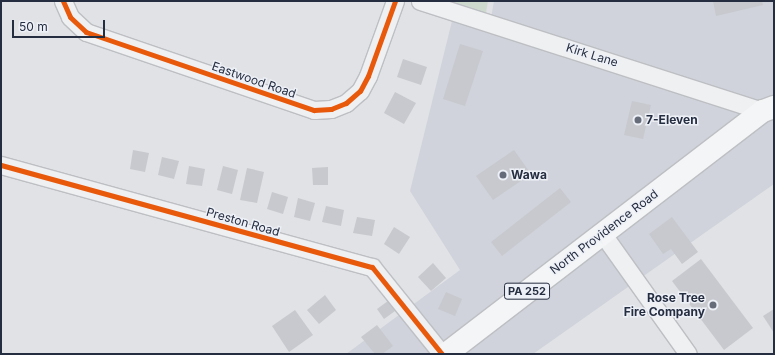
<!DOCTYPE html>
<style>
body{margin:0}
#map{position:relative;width:775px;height:355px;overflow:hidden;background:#e0e2e5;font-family:Inter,sans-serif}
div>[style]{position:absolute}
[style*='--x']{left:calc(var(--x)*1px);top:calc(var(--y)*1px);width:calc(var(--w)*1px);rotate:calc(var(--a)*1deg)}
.built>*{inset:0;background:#d0d3db}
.green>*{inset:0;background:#cfdacf}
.building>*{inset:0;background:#c7c9ce}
.roads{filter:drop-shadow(1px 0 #bdbfc3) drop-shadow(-1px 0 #bdbfc3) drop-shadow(0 1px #bdbfc3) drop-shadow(0 -1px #bdbfc3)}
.minor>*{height:17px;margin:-8.5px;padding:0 8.5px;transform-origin:8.5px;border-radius:8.5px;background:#eff0f2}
.major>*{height:22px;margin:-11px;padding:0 11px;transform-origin:11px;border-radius:11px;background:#f4f5f6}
.cycleway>*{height:5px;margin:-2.5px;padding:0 2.5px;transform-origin:2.5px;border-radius:2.5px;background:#e8590c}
.dots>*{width:11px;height:11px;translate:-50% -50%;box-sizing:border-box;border:2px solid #edf0f6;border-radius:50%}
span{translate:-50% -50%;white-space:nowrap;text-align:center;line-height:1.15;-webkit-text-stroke:3px #edf0f6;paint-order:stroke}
.shield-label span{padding:1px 3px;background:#edf0f6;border:1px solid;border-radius:3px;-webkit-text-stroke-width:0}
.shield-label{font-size:11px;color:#252d40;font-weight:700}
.street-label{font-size:12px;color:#252d40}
.poi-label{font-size:12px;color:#252d40;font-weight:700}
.left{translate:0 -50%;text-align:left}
.right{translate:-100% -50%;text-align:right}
.frame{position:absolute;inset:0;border:2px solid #252d40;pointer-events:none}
.scale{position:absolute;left:12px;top:20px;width:93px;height:18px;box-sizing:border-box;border:2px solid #252d40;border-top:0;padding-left:5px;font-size:12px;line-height:14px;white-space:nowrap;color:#252d40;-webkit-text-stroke:3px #edf0f6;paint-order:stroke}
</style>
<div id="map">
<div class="built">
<div style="clip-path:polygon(494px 1px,774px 1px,774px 184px,533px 354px,346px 354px,460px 270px,410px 191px,453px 17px,491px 18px)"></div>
</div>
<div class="green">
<div style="clip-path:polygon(438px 1px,488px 1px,485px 18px)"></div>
</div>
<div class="building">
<div style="clip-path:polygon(713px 1px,762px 1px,763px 5px,716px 16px)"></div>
<div style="clip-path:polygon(460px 44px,483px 51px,465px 106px,443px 99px)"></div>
<div style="clip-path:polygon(403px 59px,427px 67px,421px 85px,397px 77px)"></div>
<div style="clip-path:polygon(395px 92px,416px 103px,404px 124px,384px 113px)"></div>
<div style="clip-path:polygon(632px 101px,651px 105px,643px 139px,624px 135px)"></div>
<div style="clip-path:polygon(133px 150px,149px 153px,145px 172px,130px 169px)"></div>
<div style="clip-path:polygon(514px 150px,531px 174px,493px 200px,476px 176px)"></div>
<div style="clip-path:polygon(162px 157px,179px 161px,174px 179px,158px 175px)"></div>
<div style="clip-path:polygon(189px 166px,205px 169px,202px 186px,186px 184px)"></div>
<div style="clip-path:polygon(223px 166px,238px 170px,232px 194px,217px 190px)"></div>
<div style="clip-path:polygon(328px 167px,328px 185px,313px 185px,312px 168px)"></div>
<div style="clip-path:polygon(247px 168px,264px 172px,257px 203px,240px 200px)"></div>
<div style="clip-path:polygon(560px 188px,571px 202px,502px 256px,491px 242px)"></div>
<div style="clip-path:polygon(272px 192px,288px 197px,283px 214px,267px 209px)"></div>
<div style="clip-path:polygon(298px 198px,315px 203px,310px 221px,294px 217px)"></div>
<div style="clip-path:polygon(326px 206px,344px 210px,341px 226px,322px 222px)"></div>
<div style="clip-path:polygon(357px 217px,375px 220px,372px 236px,353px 233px)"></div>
<div style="clip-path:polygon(672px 217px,698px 252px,682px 264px,671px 249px,663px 254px,649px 234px)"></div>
<div style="clip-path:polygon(394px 227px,410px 237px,399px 254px,384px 244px)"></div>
<div style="clip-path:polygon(701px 259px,753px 328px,724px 350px,672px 281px)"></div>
<div style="clip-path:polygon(433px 263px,446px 278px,431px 291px,418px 277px)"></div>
<div style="clip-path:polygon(446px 292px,462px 299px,455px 316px,438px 309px)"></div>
<div style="clip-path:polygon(325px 295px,336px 310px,319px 324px,307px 310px)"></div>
<div style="clip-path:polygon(388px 301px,395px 311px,384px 319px,377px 309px)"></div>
<div style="clip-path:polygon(774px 309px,774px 333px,763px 316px)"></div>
<div style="clip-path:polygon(295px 310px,313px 335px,289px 352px,272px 326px)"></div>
<div style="clip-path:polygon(377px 325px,393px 346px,382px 354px,375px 354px,361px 337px)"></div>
</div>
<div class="roads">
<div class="minor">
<div style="--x:63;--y:1;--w:17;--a:66"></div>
<div style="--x:70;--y:17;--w:22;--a:43"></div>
<div style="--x:86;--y:32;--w:241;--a:18.9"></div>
<div style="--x:314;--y:110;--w:17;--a:-3"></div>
<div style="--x:331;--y:109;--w:16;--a:-22"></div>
<div style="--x:346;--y:103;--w:18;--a:-41"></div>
<div style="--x:360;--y:91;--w:17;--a:-62"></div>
<div style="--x:368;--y:76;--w:80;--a:-70.2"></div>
<div style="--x:420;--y:1;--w:360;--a:17.8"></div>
<div style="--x:1;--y:165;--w:385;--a:15.4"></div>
<div style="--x:372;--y:267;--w:112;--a:51.2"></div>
<div style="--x:602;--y:233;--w:148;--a:54.6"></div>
</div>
<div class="major">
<div style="--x:446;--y:354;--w:399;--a:-37.5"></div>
<div style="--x:763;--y:111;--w:12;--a:-20"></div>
</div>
</div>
<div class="cycleway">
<div style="--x:63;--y:1;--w:17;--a:66"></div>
<div style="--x:70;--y:17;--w:22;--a:43"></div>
<div style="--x:86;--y:32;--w:241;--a:18.9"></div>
<div style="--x:314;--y:110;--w:17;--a:-3"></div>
<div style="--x:331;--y:109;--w:16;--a:-22"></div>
<div style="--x:346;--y:103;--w:18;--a:-41"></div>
<div style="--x:360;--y:91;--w:17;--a:-62"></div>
<div style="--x:368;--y:76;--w:80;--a:-70.2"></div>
<div style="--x:1;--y:165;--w:385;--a:15.4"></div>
<div style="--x:372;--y:267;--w:112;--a:51.2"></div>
</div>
<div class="dots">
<div style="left:638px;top:120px;background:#666c7a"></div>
<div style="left:503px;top:175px;background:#666c7a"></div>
<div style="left:713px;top:305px;background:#666c7a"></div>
</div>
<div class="shield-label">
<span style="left:527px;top:291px">PA 252</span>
</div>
<div class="street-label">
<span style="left:592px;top:55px;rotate:17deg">Kirk Lane</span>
<span style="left:254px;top:80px;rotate:19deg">Eastwood Road</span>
<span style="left:243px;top:222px;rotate:16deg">Preston Road</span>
<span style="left:604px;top:232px;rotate:-37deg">North Providence Road</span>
</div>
<div class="poi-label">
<span class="left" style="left:646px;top:120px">7-Eleven</span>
<span class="left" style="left:511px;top:175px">Wawa</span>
<span class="right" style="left:705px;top:305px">Rose Tree<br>Fire Company</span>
</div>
<div class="frame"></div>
<div class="scale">50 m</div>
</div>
